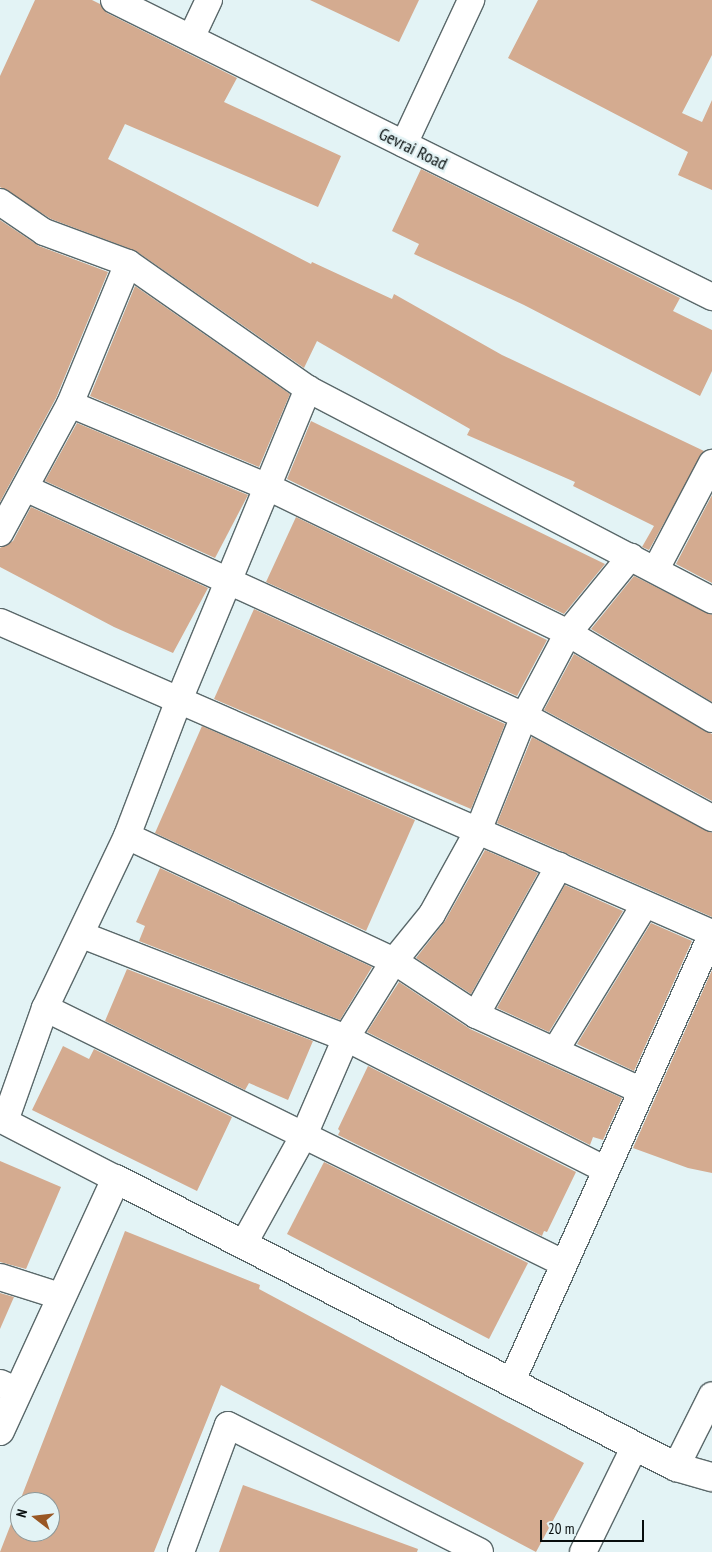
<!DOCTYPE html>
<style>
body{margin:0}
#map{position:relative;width:712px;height:1552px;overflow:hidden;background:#e3f3f5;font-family:"PT Sans Narrow",sans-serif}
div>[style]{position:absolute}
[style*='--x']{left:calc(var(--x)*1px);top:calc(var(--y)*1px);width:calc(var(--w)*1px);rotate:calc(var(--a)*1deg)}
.building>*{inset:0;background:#d4ab90}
.roads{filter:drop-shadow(1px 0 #5a686a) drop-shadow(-1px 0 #5a686a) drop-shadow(0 1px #5a686a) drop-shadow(0 -1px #5a686a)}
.street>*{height:26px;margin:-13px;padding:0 13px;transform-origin:13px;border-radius:13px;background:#fff}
.secondary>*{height:28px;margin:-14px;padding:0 14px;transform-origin:14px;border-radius:14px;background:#fff}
span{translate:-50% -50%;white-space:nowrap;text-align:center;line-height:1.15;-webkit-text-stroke:5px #e3f3f5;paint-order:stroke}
.street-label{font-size:18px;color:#070d0d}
.north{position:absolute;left:10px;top:1492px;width:50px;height:50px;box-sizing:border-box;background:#e3f3f5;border:1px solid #8b9798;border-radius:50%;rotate:286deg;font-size:14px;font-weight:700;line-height:20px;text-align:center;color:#070d0d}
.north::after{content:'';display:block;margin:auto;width:18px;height:22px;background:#995724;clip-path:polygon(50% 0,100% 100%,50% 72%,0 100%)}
.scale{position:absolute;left:540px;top:1520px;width:104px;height:22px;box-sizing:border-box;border:2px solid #070d0d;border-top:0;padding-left:6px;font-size:15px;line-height:18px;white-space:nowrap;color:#070d0d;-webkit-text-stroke:4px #e3f3f5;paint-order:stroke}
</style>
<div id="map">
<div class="building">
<div style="clip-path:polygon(35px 0,92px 0,100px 4px,107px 13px,237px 78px,224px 102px,341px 156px,318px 207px,125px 124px,108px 159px,311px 264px,312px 262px,392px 299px,394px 294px,502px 355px,704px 451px,649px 550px,642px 547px,654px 526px,573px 486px,575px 482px,467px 435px,470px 429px,317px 341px,304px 368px,136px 251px,51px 219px,0 187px,0 76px)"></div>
<div style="clip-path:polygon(310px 0,419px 0,399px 42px)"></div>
<div style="clip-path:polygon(538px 0,712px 0,712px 55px,682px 113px,702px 122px,712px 100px,712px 190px,678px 175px,688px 152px,508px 58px)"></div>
<div style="clip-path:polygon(421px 169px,680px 298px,673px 311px,712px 330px,712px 371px,700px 396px,524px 305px,414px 254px,419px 244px,392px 231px)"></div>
<div style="clip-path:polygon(0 220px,39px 246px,108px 272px,56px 398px,0 502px)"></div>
<div style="clip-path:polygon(135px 286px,290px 394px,259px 467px,90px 396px)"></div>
<div style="clip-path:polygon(311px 421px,605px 564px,564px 614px,287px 479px)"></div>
<div style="clip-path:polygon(77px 423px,248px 495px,215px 558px,45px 481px)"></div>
<div style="clip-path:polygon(712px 495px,712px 583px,676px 564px)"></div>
<div style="clip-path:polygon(31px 507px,208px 588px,173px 653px,114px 627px,0 567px,0 548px,13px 541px)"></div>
<div style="clip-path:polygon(296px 517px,547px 640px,517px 696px,266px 582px)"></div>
<div style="clip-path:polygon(634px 576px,712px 615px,712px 702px,591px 629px)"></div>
<div style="clip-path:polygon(254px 609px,505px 724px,471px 809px,214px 699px)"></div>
<div style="clip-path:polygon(574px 654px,712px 734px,712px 801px,544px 710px)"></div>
<div style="clip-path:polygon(202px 726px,415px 820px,366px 931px,155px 833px)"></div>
<div style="clip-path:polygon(532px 737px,712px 833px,712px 917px,497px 823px)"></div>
<div style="clip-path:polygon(485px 850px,538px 873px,471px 994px,416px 958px,445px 921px)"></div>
<div style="clip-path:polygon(160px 868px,372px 967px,340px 1020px,139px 941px,145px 926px,136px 922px)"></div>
<div style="clip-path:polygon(565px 885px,623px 911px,549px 1032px,497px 1008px)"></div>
<div style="clip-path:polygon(651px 923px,692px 941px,634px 1071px,577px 1044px)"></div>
<div style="clip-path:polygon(127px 969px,313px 1041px,288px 1100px,249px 1083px,245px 1090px,105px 1021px)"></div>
<div style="clip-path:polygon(712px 970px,712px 1173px,688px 1168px,633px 1148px)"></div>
<div style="clip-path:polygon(399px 982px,470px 1029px,622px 1098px,603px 1140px,593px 1137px,590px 1145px,367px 1032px)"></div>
<div style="clip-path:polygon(63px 1046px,89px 1059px,94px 1049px,232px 1117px,197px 1191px,32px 1110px)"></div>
<div style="clip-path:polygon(368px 1066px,576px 1172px,547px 1232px,544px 1231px,542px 1236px,338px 1135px,340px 1131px,338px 1129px)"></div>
<div style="clip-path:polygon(0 1161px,61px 1187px,26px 1269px,0 1262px)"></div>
<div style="clip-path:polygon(324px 1162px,528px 1263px,489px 1339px,287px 1234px)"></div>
<div style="clip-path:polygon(evenodd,125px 1231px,260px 1285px,259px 1289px,584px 1463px,536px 1552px,221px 1385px,154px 1552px,0 1552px,125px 1231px,20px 1502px,50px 1502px,50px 1532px,20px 1532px,20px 1502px)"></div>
<div style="clip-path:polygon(0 1293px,14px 1297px,0 1329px)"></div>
<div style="clip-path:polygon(243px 1485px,418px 1549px,417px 1552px,219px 1552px)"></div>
</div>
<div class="roads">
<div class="street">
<div style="--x:114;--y:0;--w:668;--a:26.41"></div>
<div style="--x:191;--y:38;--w:42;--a:-64.7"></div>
<div style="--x:404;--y:144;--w:159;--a:-65"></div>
<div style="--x:0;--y:202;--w:53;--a:34.3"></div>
<div style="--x:44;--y:232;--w:90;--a:20.3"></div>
<div style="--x:128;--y:263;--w:220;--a:35"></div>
<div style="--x:308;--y:389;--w:456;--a:27.6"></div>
<div style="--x:70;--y:404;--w:217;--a:22.8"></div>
<div style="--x:270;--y:488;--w:331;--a:25.9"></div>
<div style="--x:568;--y:633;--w:168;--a:30.8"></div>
<div style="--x:25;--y:488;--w:549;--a:24.56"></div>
<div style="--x:524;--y:716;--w:214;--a:28.5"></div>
<div style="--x:0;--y:533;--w:147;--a:-61.5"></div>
<div style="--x:70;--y:404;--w:152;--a:-67.6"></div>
<div style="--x:656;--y:569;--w:120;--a:-62.2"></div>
<div style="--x:0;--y:622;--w:777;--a:23.6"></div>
<div style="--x:127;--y:836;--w:295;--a:25.1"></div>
<div style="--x:394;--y:961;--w:98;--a:33.4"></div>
<div style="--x:476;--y:1015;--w:180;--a:24.6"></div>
<div style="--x:82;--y:935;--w:283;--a:21.3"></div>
<div style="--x:346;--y:1038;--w:289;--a:26.9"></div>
<div style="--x:45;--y:1008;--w:577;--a:26.21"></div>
<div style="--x:476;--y:1015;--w:171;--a:-60.9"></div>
<div style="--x:555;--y:1051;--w:172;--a:-58.5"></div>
<div style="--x:0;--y:1119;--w:131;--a:27.3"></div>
<div style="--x:5;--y:1121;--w:120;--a:-70.5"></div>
<div style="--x:45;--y:1008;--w:191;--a:-64.5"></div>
<div style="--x:127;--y:836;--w:146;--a:-69.1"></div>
<div style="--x:179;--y:700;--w:337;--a:-67.5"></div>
<div style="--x:243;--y:1245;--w:126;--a:-61"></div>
<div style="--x:304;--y:1135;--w:106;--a:-66.6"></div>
<div style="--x:346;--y:1038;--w:91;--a:-58.1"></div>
<div style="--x:394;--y:961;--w:60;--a:-51"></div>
<div style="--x:432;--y:914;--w:95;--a:-61"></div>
<div style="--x:478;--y:831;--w:124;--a:-68.2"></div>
<div style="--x:524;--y:716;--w:94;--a:-62.1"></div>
<div style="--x:568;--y:633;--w:99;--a:-50.7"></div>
<div style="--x:0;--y:1277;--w:63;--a:17.6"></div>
<div style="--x:0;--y:1383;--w:20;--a:24"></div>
<div style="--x:511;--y:1383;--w:493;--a:-65.9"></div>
<div style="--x:676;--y:1467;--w:80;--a:-63.4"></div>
<div style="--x:181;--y:1552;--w:135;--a:-69.7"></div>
<div style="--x:228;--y:1425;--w:282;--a:26.7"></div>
<div style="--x:583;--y:1552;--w:118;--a:-63.9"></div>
</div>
<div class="secondary">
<div style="--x:0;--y:1431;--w:277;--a:-65.3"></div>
<div style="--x:116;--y:1179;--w:630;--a:27.22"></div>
<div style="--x:676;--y:1467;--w:37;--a:16"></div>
</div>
</div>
<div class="street-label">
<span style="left:413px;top:149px;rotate:26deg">Gevrai Road</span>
</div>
<div class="north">N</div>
<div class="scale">20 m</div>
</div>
